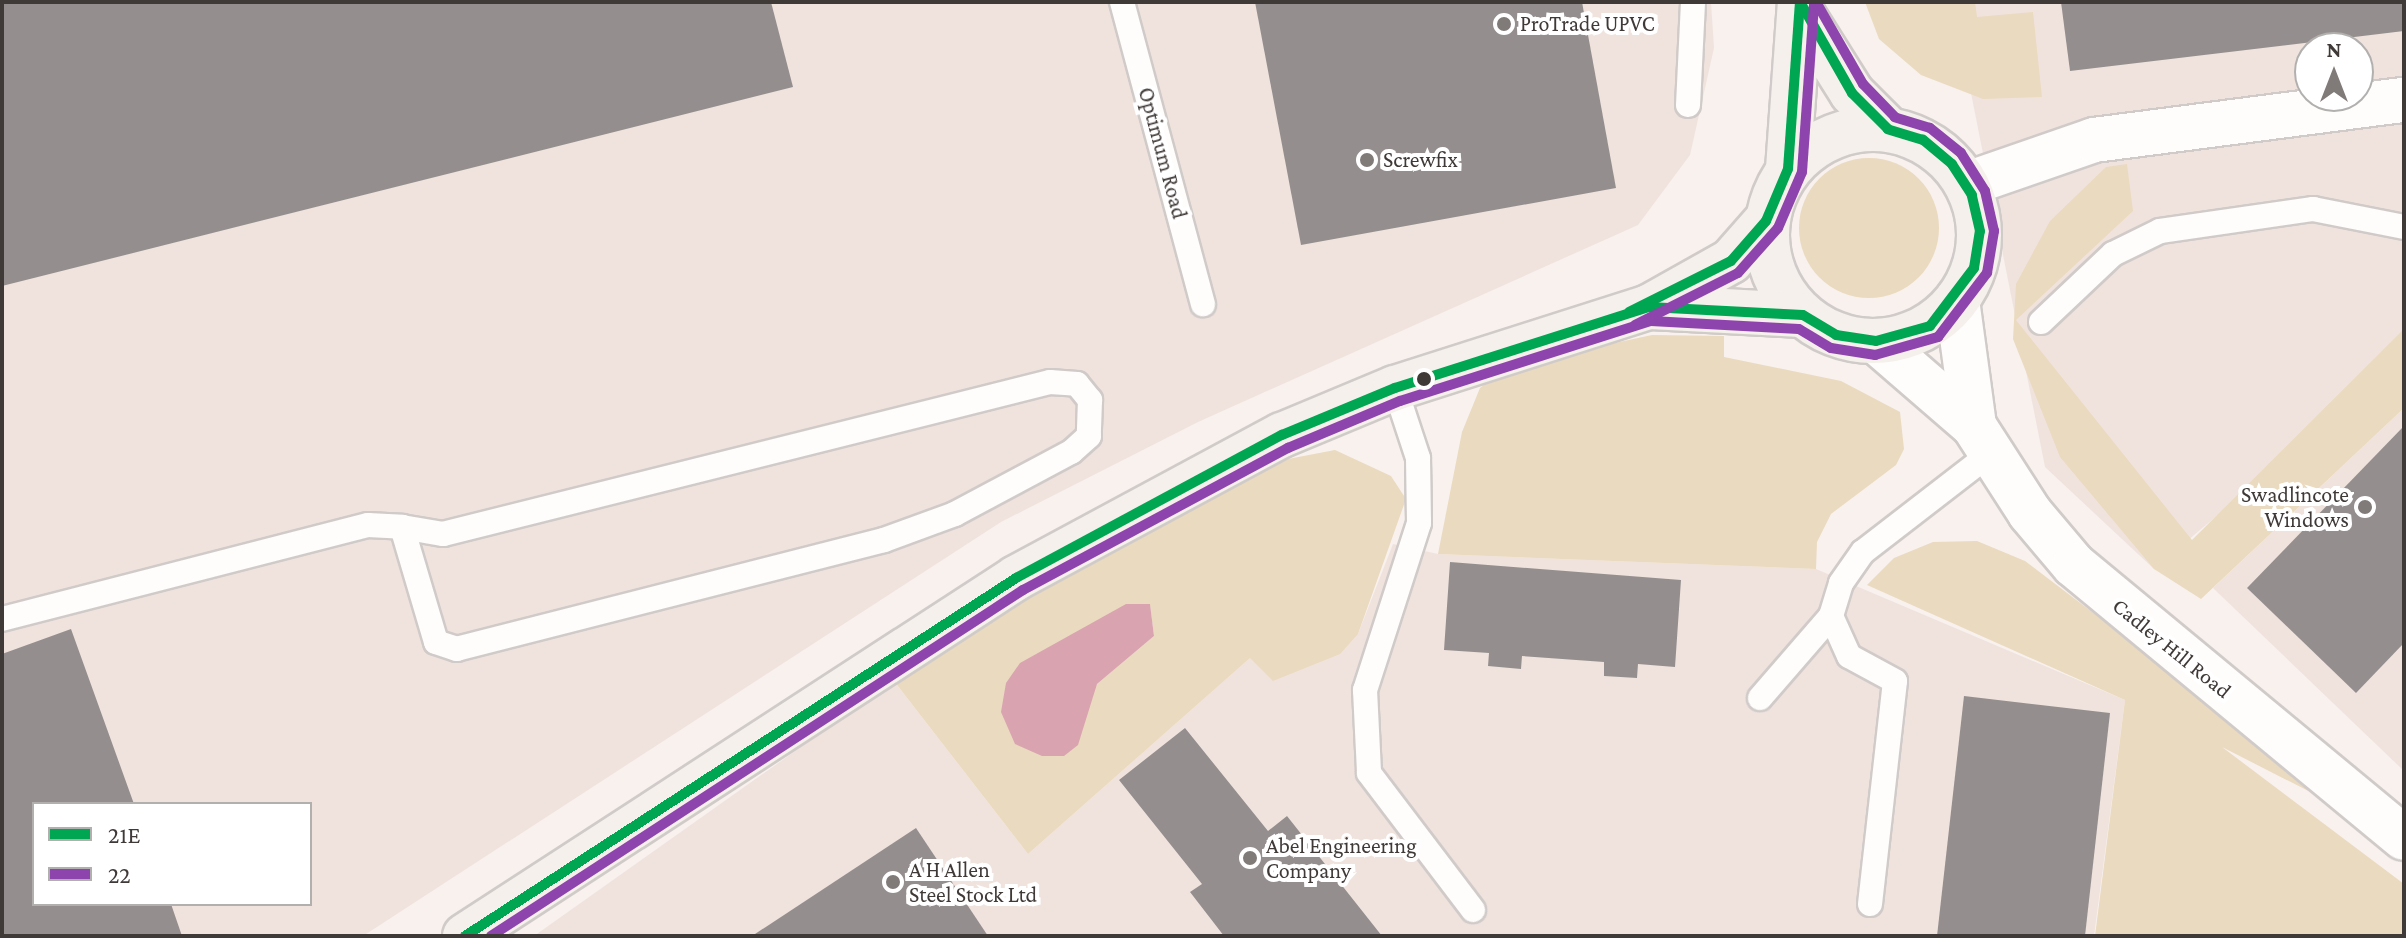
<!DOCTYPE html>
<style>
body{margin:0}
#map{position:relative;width:2406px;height:938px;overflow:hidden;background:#f8f1ee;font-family:"Crimson Pro",serif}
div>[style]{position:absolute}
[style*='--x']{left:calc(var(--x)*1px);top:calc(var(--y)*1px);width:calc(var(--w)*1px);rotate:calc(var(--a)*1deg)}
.built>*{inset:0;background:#f0e3dd}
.green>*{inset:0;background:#eadabf}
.round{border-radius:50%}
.water>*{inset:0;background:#d9a3b0}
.building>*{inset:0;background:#948f8e}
.roads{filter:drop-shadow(2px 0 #d0cbc9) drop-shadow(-2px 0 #d0cbc9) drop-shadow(0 2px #d0cbc9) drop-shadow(0 -2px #d0cbc9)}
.service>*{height:24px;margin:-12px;padding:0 12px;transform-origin:12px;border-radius:12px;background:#fefdfc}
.minor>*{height:44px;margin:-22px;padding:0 22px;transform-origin:22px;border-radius:22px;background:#fefdfc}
.tertiary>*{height:44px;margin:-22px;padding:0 22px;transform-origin:22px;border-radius:22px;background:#fefdfc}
.primary>*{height:44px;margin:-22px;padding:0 22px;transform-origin:22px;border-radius:22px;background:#f5f0eb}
.primary>.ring{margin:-22px;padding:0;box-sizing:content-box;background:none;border:44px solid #f5f0eb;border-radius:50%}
.bus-1>*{height:10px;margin:-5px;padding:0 5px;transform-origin:5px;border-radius:5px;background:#00a651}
.bus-2>*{height:10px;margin:-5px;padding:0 5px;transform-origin:5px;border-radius:5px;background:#8e44ad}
.dots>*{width:22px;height:22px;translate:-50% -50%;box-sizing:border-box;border:4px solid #fff;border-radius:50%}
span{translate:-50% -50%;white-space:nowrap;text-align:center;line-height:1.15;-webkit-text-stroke:8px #fff;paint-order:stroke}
.poi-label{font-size:22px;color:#3f3a38}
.left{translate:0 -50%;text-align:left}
.right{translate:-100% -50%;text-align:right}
.street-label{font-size:22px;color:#3f3a38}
.frame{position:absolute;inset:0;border:4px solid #3f3a38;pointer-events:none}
.legend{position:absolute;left:32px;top:802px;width:280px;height:104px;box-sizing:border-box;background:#fff;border:2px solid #b2b0af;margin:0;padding:10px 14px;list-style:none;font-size:24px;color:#3f3a38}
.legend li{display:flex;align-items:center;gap:16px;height:40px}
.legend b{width:40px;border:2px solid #b2b0af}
.north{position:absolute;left:2294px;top:32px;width:80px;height:80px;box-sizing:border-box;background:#fff;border:2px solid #b2b0af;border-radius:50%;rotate:0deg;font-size:22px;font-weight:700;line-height:32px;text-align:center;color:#3f3a38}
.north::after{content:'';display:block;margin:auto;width:28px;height:36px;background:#807a78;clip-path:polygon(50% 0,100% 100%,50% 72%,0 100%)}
</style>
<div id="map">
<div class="built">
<div style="clip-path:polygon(evenodd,2px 2px,1711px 2px,1714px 48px,1690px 155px,1638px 225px,1198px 422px,1001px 522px,363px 936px,2px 936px,2px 2px,34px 804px,310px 804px,310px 904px,34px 904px,34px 804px)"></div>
<div style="clip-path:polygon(evenodd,1953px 2px,2404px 2px,2404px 357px,2154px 569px,2045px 467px,1953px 2px,2310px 48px,2358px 48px,2358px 96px,2310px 96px,2310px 48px)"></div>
<div style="clip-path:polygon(2404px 408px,2404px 771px,2213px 588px)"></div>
<div style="clip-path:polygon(1393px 544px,1438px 554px,1816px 569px,2125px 700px,2094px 936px,534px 936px,894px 681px,1028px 854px,1251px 657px,1358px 634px)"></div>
</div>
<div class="green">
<div style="clip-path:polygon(1865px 2px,1975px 2px,1977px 17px,2033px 12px,2042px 97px,1983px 99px,1921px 75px,1879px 39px)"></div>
<div class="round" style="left:1799px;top:158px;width:140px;height:140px"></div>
<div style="clip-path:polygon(2127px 164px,2133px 211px,2016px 320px,2192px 540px,2404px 329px,2404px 408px,2201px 599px,2154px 569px,2060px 457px,2013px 339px,2016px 284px,2050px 221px,2106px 167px)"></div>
<div style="clip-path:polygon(1652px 335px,1724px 336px,1724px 357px,1841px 381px,1900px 412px,1904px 449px,1896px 465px,1831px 514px,1817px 542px,1816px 569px,1438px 554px,1462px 432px,1480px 388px,1508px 366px)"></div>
<div style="clip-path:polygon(evenodd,1335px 450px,1391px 476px,1406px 499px,1358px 634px,1340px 654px,1273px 681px,1250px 658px,1028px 854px,894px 681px,1053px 580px,1288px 459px,1335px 450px,1150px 605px,1154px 636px,1097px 684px,1042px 756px,1150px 605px)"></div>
<div style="clip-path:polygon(1977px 541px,2025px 561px,2310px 778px,2326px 800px,2222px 747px,2404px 884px,2404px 936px,2095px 936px,2125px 700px,1867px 585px,1894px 558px,1933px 542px)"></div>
</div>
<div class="water">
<div style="clip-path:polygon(1126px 604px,1150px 604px,1154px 636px,1097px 684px,1078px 745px,1064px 756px,1042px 756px,1015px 744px,1001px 712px,1006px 683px,1020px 663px)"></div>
</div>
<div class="building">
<div style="clip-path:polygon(2px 2px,771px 2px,793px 87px,2px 286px)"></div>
<div style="clip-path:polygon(1255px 2px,1582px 2px,1616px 188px,1301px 245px)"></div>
<div style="clip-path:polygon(2061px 2px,2404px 2px,2404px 31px,2070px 71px)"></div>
<div style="clip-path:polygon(2404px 426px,2404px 643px,2356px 693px,2247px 588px)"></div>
<div style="clip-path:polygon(1450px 562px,1681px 580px,1675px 667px,1638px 664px,1637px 678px,1604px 676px,1604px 662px,1522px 656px,1521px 669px,1488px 666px,1489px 653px,1444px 650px)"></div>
<div style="clip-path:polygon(71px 629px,134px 804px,34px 804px,34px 904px,171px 904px,182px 936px,2px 936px,2px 654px)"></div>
<div style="clip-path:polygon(1964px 696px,2110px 713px,2085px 936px,1937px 936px)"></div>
<div style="clip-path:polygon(1185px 728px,1268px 831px,1287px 816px,1382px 936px,1224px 936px,1190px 892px,1202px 884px,1119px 780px)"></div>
<div style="clip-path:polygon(916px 828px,988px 936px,752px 936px)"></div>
</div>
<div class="roads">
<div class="service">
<div style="--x:1122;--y:2;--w:313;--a:75"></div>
<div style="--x:1688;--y:105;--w:103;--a:-87.2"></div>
<div style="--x:2041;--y:322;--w:99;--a:-43.4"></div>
<div style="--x:2113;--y:254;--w:52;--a:-26.1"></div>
<div style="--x:2160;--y:231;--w:155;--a:-8.2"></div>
<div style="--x:2313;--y:209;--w:93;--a:11.2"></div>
<div style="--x:1395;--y:388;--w:74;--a:71.8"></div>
<div style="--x:1418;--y:458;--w:65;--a:89.1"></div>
<div style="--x:1419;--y:523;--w:176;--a:107.9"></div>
<div style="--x:1365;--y:690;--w:83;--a:87.2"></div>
<div style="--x:1369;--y:773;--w:172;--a:52.8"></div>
<div style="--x:2;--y:619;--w:378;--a:-14.4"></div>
<div style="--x:368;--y:525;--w:34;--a:3"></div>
<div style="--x:402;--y:527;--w:42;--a:9.7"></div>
<div style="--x:443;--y:534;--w:626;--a:-14.06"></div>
<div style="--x:1050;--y:382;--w:27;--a:4"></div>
<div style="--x:1077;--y:384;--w:21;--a:51"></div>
<div style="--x:1090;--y:400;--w:36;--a:92"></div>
<div style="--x:1089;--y:436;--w:24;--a:138"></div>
<div style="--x:1071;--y:452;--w:132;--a:151.9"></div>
<div style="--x:955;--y:514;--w:76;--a:159.9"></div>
<div style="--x:884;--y:540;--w:441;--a:165.7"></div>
<div style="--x:457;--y:649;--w:22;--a:-162"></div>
<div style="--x:436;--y:642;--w:120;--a:-106.5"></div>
<div style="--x:1760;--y:698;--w:108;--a:-49.1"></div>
<div style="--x:1870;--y:904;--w:224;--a:-83.6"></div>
<div style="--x:1895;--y:681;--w:52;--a:-151.5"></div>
<div style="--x:1849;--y:656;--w:44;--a:-114.2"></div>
<div style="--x:1831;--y:616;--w:34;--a:-73"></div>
<div style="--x:1841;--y:583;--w:38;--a:-55"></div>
<div style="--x:1863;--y:552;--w:160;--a:-37.7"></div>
</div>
<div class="minor">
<div style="--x:1967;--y:184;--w:134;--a:-19.1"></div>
<div style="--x:2094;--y:140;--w:313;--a:-7.4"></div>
</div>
<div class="tertiary">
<div style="--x:1957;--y:300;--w:127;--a:82.3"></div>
<div style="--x:1876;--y:341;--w:130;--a:40.9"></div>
<div style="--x:1974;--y:426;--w:103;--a:57.2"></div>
<div style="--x:2030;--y:513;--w:68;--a:49.8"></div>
<div style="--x:2074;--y:565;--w:428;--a:39.6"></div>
</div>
<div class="primary">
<div style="--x:1801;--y:12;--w:96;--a:57.8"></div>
<div style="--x:1852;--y:93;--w:51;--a:45"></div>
<div class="ring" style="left:1767px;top:129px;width:168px;height:168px"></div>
<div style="--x:1788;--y:169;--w:167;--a:-85.9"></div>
<div style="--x:1649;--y:307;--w:154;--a:3"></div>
<div style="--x:465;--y:936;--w:657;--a:-33.01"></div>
<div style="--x:1016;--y:578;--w:302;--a:-28.3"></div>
<div style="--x:1282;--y:435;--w:122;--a:-22.6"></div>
<div style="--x:1395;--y:388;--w:267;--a:-17.7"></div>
<div style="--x:1649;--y:307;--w:94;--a:-29.3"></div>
<div style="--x:1731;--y:261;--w:53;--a:-48.8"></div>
</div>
</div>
<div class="bus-1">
<div style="--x:1629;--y:312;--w:114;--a:-26.6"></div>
<div style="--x:1731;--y:261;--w:53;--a:-48.8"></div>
<div style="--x:1766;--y:221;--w:56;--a:-67.1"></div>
<div style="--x:1788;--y:169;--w:167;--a:-85.9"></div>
<div style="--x:465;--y:936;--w:657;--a:-33.01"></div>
<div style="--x:1016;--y:578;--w:302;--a:-28.3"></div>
<div style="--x:1282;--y:435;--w:122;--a:-22.6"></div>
<div style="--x:1395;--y:388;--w:267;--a:-17.7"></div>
<div style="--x:1649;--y:307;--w:154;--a:3"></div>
<div style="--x:1803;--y:315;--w:39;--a:31"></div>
<div style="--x:1836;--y:335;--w:40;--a:8.5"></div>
<div style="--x:1876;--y:341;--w:56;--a:-15.5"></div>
<div style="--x:1930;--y:326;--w:73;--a:-52.8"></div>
<div style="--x:1974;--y:268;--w:37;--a:-81"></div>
<div style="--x:1980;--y:231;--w:37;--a:-103"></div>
<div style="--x:1972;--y:195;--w:37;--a:-123"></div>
<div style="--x:1952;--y:164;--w:38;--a:-140"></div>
<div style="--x:1923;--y:140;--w:37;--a:-163"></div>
<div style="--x:1888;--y:129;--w:51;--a:-135"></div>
<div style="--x:1852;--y:93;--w:105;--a:-119.7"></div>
</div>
<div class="bus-2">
<div style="--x:1635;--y:325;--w:115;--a:-26.8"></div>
<div style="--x:1738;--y:273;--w:60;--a:-48.4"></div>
<div style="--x:1778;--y:228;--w:61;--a:-66.8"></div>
<div style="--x:1802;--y:172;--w:169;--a:-85.9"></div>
<div style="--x:491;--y:936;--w:635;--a:-33.04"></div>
<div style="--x:1023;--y:590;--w:301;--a:-28.2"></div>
<div style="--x:1288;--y:448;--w:121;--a:-22.8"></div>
<div style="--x:1400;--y:401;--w:263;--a:-17.7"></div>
<div style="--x:1651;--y:321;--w:148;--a:3.1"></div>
<div style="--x:1799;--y:329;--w:37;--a:31"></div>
<div style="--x:1831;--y:348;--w:45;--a:9"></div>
<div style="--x:1875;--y:355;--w:66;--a:-15.9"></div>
<div style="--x:1938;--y:337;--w:81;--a:-52.6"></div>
<div style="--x:1987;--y:273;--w:43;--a:-80.5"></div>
<div style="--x:1994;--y:231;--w:41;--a:-102.7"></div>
<div style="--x:1985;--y:191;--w:45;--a:-122.3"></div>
<div style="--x:1961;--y:153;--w:40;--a:-141"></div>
<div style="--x:1930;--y:128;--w:37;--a:-163"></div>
<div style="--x:1895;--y:117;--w:46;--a:-134.1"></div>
<div style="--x:1863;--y:84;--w:95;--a:-119.8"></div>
</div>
<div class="dots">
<div style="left:1504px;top:24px;background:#807a78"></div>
<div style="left:1367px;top:160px;background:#807a78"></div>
<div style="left:1424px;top:379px;background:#3f3a38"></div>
<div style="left:2365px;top:507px;background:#807a78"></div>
<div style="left:1250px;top:858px;background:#807a78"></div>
<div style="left:893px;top:882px;background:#807a78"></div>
</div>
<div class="poi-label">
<span class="left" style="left:1520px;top:24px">ProTrade UPVC</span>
<span class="left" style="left:1383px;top:160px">Screwfix</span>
<span class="right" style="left:2349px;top:507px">Swadlincote<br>Windows</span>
<span class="left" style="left:1266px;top:858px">Abel Engineering<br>Company</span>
<span class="left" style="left:909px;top:882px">A H Allen<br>Steel Stock Ltd</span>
</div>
<div class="street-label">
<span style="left:1163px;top:153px;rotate:75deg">Optimum Road</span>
<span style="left:2172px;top:648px;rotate:39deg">Cadley Hill Road</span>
</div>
<div class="frame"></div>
<ul class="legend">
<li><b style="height:10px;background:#00a651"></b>21E</li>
<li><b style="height:10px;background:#8e44ad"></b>22</li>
</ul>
<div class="north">N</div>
</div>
